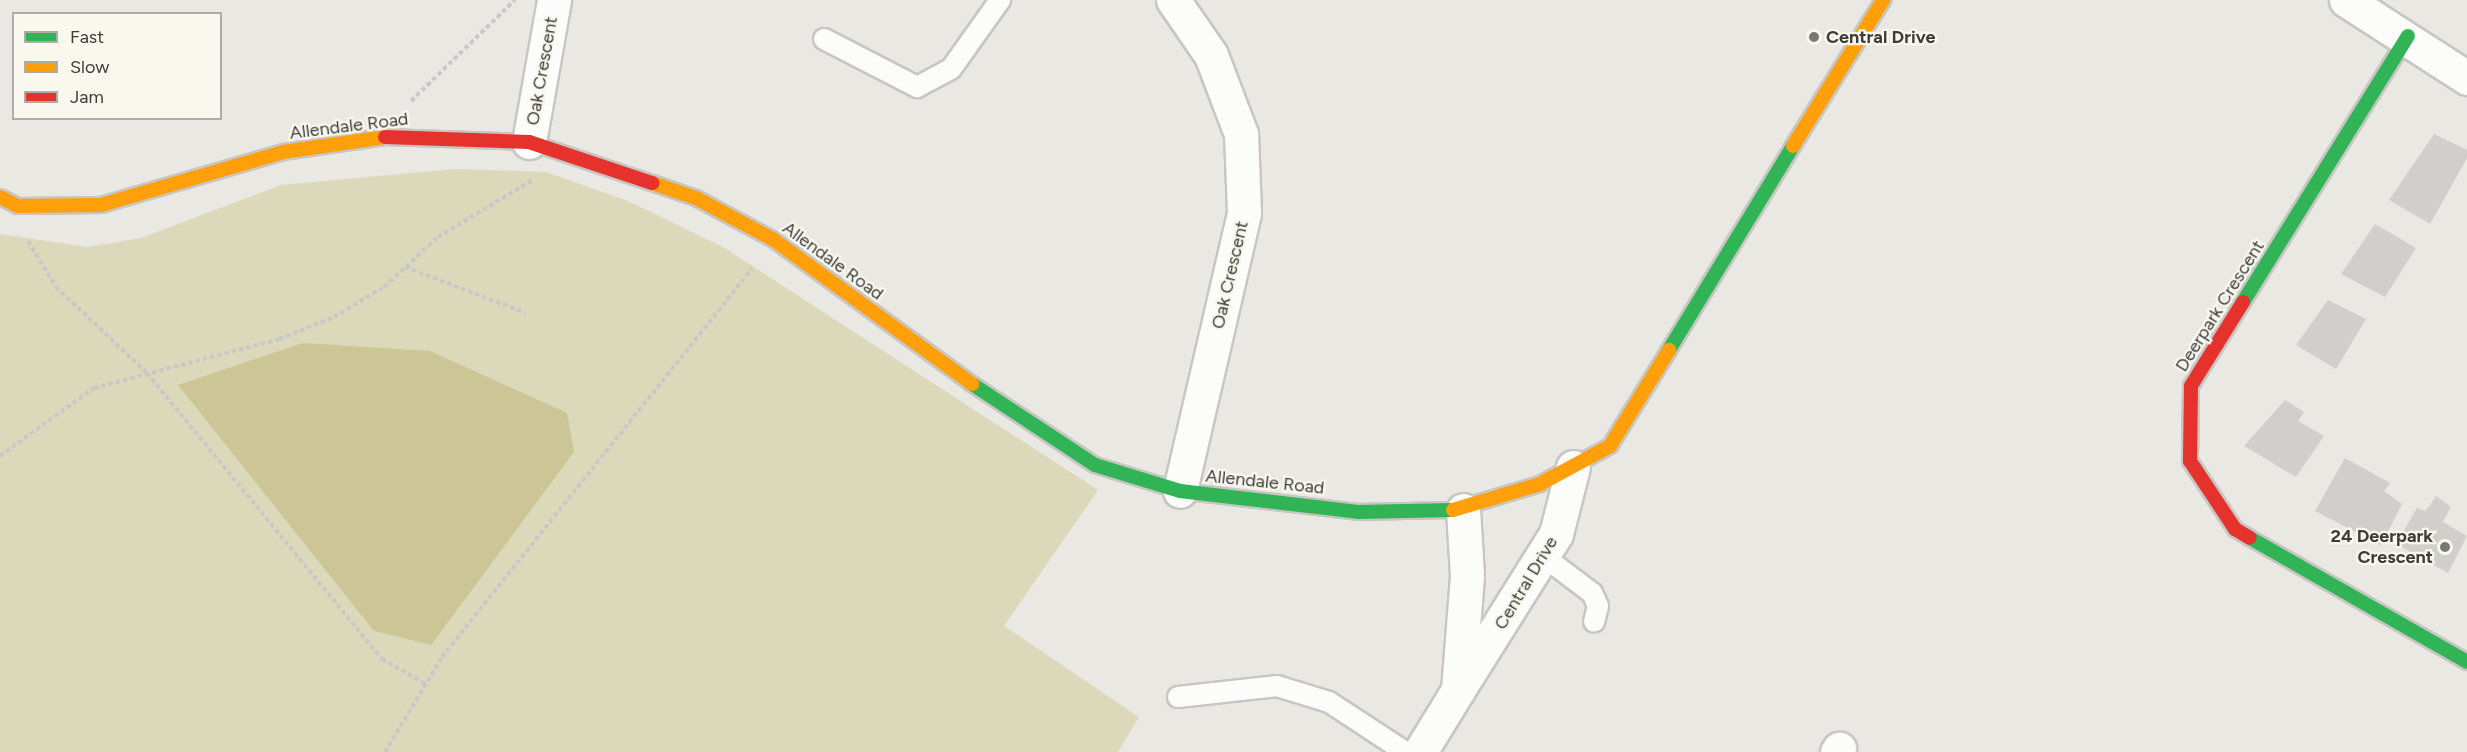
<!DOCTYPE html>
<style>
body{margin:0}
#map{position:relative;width:2467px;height:752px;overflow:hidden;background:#e9e8e3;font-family:Figtree,sans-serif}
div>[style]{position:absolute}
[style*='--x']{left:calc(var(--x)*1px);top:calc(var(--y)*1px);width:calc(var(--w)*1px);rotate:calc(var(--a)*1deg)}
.green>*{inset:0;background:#dcd9bb}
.water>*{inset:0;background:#ccc696}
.building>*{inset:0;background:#d0cfcb}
.path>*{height:4px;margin-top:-2px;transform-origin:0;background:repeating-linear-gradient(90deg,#c8c8c7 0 4.5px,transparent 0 7.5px)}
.roads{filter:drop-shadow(2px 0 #c7c6c3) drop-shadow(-2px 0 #c7c6c3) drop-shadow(0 2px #c7c6c3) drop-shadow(0 -2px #c7c6c3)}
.lane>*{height:20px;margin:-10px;padding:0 10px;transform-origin:10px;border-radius:10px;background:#fcfcfb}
.street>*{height:33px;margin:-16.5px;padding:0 16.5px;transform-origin:16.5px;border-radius:16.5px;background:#fcfcfb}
.fast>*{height:14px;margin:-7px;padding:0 7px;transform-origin:7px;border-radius:7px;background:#30b455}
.slow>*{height:14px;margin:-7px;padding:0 7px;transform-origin:7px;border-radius:7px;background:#ff9f0a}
.jam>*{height:14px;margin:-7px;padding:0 7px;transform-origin:7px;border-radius:7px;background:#e5322d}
.dots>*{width:16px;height:16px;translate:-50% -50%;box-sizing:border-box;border:3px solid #f8f8ef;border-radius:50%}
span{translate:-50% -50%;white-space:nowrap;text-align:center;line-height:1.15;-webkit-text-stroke:4.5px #f8f8ef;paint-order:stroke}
.poi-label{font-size:18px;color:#3d3d39;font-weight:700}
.left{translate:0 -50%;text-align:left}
.right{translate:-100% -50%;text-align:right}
.street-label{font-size:18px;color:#3d3d39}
.legend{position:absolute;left:12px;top:12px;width:210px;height:108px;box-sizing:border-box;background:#f8f8ef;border:2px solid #adada6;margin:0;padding:8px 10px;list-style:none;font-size:18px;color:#3d3d39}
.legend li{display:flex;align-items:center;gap:12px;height:30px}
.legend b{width:30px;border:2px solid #adada6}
</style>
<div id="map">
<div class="green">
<div style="clip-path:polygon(455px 169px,546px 172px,628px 201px,723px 247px,1098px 490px,1004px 626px,1139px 717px,1118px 752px,0 752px,0 234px,88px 247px,141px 238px,281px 185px)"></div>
</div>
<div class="water">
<div style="clip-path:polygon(303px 343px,430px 351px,567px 413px,574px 452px,431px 645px,374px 631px,178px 385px)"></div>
</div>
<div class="building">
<div style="clip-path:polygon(2434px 134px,2467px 150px,2467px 158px,2430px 224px,2389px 200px)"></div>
<div style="clip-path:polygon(2375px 224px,2416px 248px,2385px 297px,2341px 274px)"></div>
<div style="clip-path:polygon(2328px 300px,2366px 319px,2336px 369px,2296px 345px)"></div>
<div style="clip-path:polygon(2285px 400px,2304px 412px,2298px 421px,2324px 436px,2296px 477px,2244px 446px)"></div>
<div style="clip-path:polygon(2345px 458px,2390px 483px,2384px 491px,2402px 504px,2381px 545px,2315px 511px)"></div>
<div style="clip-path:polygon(2436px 496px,2451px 507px,2443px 522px,2467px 536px,2448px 573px,2396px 544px,2417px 508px,2426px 511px)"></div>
</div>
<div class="path">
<div style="--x:411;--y:101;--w:145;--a:-44.2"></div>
<div style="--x:28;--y:241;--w:54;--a:58.7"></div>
<div style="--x:56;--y:287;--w:125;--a:43.4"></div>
<div style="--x:147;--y:373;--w:370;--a:50.6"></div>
<div style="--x:382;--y:659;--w:51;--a:29.6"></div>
<div style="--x:405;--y:267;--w:129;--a:20.8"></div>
<div style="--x:0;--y:456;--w:116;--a:-35.9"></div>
<div style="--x:94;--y:388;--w:191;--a:-14.8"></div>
<div style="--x:279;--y:339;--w:59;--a:-21.8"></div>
<div style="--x:334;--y:317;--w:58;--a:-31"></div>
<div style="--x:384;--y:287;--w:74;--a:-42.8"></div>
<div style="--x:438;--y:237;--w:110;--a:-31.2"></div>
<div style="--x:385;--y:752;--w:111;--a:-59"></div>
<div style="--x:442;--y:657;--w:497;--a:-51.4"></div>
</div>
<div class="roads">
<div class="lane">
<div style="--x:824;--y:39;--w:105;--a:27.3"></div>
<div style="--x:917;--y:87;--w:38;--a:-28"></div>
<div style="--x:951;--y:69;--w:85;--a:-54.6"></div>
<div style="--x:1543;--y:556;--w:61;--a:37.1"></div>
<div style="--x:1592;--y:593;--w:14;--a:65"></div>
<div style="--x:1598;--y:606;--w:16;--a:104"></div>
<div style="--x:1178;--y:697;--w:100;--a:-6.3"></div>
<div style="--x:1277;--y:686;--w:54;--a:17.1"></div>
<div style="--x:1329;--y:702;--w:91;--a:33.3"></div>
</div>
<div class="street">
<div style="--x:1173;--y:0;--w:67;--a:55.4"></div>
<div style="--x:1211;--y:55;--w:85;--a:69.2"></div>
<div style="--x:1241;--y:134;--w:79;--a:87.8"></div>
<div style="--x:1244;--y:213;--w:285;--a:103"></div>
<div style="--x:2346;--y:0;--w:144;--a:32.8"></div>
<div style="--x:529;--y:142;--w:144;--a:-80"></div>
<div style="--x:1458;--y:690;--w:184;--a:-57.9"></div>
<div style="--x:1556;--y:534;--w:69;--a:-75.8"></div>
<div style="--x:1420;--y:752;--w:73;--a:-58.5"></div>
<div style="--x:1458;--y:690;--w:115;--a:-85.5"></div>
<div style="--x:1467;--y:575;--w:65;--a:-93.5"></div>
<div style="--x:1837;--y:752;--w:4;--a:-56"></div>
</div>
<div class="fast">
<div style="--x:2243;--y:302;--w:313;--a:-58.2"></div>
<div style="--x:1669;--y:350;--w:239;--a:-58.7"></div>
<div style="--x:972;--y:384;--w:147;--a:33.4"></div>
<div style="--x:1095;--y:465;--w:89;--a:17"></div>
<div style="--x:1180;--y:491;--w:179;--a:6.7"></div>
<div style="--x:1358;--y:512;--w:95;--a:-1.2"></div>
<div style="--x:2250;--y:538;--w:250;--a:29.7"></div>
</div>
<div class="slow">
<div style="--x:1793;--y:146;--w:172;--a:-58.3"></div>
<div style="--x:652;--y:183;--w:46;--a:18.8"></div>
<div style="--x:696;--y:198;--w:89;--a:28.3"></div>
<div style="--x:774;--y:240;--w:245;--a:36"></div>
<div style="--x:0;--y:197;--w:20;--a:27"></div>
<div style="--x:18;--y:206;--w:83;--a:-0.7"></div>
<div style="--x:101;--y:205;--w:190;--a:-16.2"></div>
<div style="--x:283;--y:152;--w:103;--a:-8.4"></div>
<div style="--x:1453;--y:510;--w:91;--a:-16.6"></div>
<div style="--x:1540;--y:484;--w:80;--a:-28.5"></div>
<div style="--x:1610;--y:446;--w:113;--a:-58.4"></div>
</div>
<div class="jam">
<div style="--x:385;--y:137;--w:144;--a:2"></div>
<div style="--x:529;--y:142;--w:130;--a:18.4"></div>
<div style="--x:2243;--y:302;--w:99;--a:121.8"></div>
<div style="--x:2191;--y:386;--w:75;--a:90.8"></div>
<div style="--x:2190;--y:461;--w:82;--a:56.5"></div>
<div style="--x:2235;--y:529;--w:17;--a:31"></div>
</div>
</div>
<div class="dots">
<div style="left:1814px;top:37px;background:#797974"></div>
<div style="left:2445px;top:547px;background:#797974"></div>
</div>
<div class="poi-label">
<span class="left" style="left:1826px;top:37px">Central Drive</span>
<span class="right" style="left:2433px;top:547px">24 Deerpark<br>Crescent</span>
</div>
<div class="street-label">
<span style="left:542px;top:71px;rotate:-80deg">Oak Crescent</span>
<span style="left:349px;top:126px;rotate:-7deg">Allendale Road</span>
<span style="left:833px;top:261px;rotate:36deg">Allendale Road</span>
<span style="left:1230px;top:275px;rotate:-77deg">Oak Crescent</span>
<span style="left:2220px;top:306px;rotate:-58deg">Deerpark Crescent</span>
<span style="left:1265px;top:482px;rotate:6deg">Allendale Road</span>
<span style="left:1526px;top:583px;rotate:-59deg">Central Drive</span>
</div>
<ul class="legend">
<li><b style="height:8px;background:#30b455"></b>Fast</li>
<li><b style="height:8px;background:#ff9f0a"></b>Slow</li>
<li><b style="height:8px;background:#e5322d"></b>Jam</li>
</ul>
</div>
